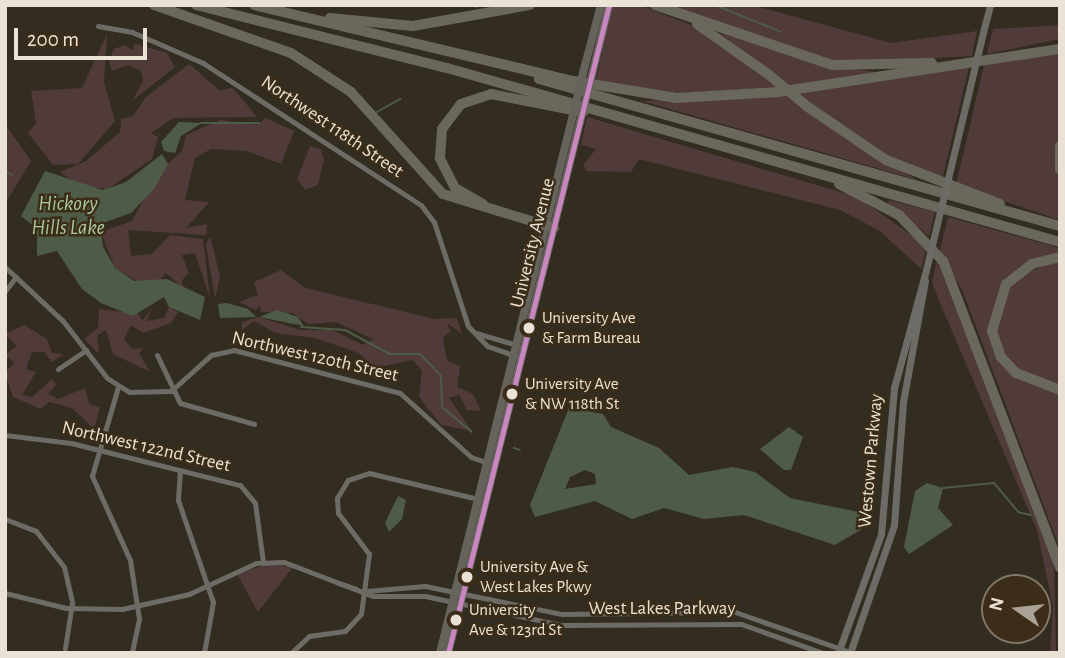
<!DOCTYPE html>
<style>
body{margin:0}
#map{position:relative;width:1065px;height:658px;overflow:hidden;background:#332c20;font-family:"Alegreya Sans",sans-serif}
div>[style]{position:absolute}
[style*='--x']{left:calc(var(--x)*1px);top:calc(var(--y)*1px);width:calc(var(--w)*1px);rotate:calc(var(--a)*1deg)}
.green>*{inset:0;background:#513b3a}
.water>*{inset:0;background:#4e5c47}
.stream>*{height:2px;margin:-1px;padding:0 1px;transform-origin:1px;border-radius:1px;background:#4e5c47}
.minor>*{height:5px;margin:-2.5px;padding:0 2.5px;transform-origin:2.5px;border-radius:2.5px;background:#6c6b66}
.tertiary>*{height:7px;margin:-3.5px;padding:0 3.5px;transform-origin:3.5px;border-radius:3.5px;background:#6c6b66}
.secondary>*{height:8px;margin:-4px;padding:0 4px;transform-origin:4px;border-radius:4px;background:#66635c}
.motorway>*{height:10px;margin:-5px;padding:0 5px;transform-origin:5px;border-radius:5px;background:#6a685d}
.tertiary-bridge>*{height:7px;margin:-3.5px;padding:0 3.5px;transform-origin:3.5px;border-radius:3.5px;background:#6c6b66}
.secondary-bridge>*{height:8px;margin:-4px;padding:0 4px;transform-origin:4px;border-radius:4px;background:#66635c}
.motorway-bridge>*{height:10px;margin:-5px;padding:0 5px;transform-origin:5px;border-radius:5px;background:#6a685d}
.bus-1>*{height:5px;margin:-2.5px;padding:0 2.5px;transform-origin:2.5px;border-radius:2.5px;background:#c986c0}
.dots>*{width:19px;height:19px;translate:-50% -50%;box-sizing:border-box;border:4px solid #3b2d18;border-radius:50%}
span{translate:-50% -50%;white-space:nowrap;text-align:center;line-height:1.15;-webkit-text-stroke:5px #3b2d18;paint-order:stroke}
.bus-label{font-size:17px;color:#ebe2d6}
.left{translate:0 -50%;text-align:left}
.street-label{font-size:19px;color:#ebe2d6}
.water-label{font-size:21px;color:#aac99d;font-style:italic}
.frame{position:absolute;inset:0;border:7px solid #ebe2d6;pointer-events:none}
.north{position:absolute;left:981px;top:574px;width:70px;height:70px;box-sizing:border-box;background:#3b2d18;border:2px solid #817564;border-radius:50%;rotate:284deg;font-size:19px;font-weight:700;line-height:28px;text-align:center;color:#ebe2d6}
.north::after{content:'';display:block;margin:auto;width:24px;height:32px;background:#aba296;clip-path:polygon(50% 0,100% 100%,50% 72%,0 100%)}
.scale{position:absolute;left:14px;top:28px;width:133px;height:32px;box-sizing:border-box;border:4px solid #ebe2d6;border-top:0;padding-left:9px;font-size:21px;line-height:24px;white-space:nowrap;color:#ebe2d6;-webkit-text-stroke:5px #3b2d18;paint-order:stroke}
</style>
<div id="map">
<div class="green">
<div style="clip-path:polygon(612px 5px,640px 5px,696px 27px,780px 87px,679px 93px,596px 81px)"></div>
<div style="clip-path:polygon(667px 5px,752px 5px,891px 43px,977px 31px,972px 56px,841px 63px)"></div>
<div style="clip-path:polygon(1060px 25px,1060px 39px,987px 54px,993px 29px)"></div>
<div style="clip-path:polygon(715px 29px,818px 65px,877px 72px,787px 86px)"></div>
<div style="clip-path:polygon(107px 34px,104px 82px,115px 121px,78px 164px,53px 165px,28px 133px,36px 123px,31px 91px,82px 88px)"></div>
<div style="clip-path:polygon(135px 44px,167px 53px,175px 67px,132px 101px,143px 82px,141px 71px,128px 65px,112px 71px,109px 61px,114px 49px,125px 45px,132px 50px)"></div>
<div style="clip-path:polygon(1060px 53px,1060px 220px,956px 185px,984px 65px)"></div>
<div style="clip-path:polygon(189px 64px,219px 90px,233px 88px,257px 117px,173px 118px,151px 133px,158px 137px,152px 159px,108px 189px,80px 186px,60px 172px,86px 161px,120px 132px,121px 119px,133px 116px,146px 97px)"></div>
<div style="clip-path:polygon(969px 67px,942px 180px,895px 163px,797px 94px)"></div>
<div style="clip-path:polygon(788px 94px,849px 141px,918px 180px,642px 101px)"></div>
<div style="clip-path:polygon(587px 117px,857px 197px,927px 246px,921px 269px,880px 231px,840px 210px,639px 159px,631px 172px,587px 171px,583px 165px,596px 149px,581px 145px)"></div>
<div style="clip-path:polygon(266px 118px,294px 131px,281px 164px,247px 151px,211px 149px,195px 158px,185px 200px,209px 202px,186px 228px,207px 224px,206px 235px,128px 230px,131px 256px,152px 254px,170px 235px,203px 239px,210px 298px,195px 253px,182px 255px,189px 273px,182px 280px,184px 289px,166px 273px,158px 282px,142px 284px,115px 268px,101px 232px,132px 221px,157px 174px,182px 151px,186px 135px,220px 120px,257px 125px)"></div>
<div style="clip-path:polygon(5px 124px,31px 161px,5px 204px)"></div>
<div style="clip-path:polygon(310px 146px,321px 149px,324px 159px,318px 185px,305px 190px,297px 179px)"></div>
<div style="clip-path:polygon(889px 200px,935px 212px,929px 236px,888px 203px)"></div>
<div style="clip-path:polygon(948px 217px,1060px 248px,1060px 254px,1003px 285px,989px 325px,1018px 379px,1060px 393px,1060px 549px,963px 292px,940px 250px)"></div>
<div style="clip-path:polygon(210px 236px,220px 276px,215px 299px,206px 244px)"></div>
<div style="clip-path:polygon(937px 260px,1054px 562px,1056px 653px,1050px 653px,1053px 607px,1037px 530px,940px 303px,932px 282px)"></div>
<div style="clip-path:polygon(1060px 260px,1060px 388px,1037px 383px,1008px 361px,995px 330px,1003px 295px,1020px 275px)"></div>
<div style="clip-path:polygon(281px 270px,305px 288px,435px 319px,457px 318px,462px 334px,447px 323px,451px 332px,443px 337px,447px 361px,460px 366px,457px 387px,473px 394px,481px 411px,467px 410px,459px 395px,449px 398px,472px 431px,442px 425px,428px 409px,419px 396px,422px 371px,413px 360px,374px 368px,359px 353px,315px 338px,275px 333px,254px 321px,242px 330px,242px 322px,258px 317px,301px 330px,332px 330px,363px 345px,373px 339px,336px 322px,308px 324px,293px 313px,261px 312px,260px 305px,256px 310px,239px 302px,258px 295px,254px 282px)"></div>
<div style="clip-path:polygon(154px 306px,146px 321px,164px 318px,169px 307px,178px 312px,171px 323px,143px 333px,131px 325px,124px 339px,132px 349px,143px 348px,139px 353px,150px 372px,113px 354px,106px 330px,97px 336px,99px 354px,84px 339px,98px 328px,99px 309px,139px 314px,142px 321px)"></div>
<div style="clip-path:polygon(24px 325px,47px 339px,52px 353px,64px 354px,52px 362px,44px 352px,32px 352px,26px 369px,36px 372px,22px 395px,32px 397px,52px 379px,56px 385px,48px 394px,58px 399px,85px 388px,89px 404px,100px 407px,94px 429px,72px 408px,49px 402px,41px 409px,13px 397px,5px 373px,14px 363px,5px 355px,17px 346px,5px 334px)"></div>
<div style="clip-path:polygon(268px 564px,293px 567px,258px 612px,237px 574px)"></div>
</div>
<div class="water">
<div style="clip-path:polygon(179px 122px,202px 123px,181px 136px,175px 153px,164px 151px,161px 142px)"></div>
<div style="clip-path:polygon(162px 154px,168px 164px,154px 189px,131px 213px,100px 224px,103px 247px,115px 268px,134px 281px,167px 279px,205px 297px,200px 320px,169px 307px,164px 297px,133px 316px,101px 303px,82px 289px,57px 251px,37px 256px,37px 229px,21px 216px,45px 171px,103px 190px,126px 182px)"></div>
<div style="clip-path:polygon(227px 303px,248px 309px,256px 317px,220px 318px,218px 304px)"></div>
<div style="clip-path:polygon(277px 310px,298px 317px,304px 326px,259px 317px)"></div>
<div style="clip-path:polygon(evenodd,569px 408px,603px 414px,611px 427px,659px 448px,689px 475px,733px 467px,755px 472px,790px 498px,859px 512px,862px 529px,835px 545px,744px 515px,704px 519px,664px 508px,632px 519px,595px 501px,535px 517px,530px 505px,569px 408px,585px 470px,595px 474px,596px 484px,565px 489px,570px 477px,585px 470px)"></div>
<div style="clip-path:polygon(789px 427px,803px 437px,791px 470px,784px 470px,760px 449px)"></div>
<div style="clip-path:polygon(927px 483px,943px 488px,938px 508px,953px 525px,909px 554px,904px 547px,915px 491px)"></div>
<div style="clip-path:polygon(398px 496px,406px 500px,402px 519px,389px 532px,385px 523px)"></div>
</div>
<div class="stream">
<div style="--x:715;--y:5;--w:71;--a:22.2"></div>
<div style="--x:476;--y:7;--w:3;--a:-45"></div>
<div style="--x:375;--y:113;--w:29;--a:-29"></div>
<div style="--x:201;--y:123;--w:58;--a:0"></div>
<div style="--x:5;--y:171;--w:8;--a:30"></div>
<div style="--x:301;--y:327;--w:44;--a:3.9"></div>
<div style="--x:345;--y:330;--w:51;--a:28.1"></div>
<div style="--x:390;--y:354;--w:30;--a:0"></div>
<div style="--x:420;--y:354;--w:30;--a:46"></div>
<div style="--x:441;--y:376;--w:31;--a:88"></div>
<div style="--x:442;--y:407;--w:39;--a:40"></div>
<div style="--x:514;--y:448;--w:6;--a:18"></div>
<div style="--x:943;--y:488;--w:51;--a:-5.6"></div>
<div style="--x:994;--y:483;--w:38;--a:50"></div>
<div style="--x:1018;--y:512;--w:13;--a:13"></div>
</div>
<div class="minor">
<div style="--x:98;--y:26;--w:35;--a:10"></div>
<div style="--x:132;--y:32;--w:77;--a:23.6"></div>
<div style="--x:203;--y:63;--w:260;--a:33.1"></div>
<div style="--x:421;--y:205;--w:21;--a:53"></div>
<div style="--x:434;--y:222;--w:109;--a:71.9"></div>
<div style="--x:468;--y:326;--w:28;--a:46"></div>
<div style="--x:487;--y:346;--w:36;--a:19"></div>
<div style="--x:5;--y:267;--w:79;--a:43"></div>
<div style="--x:63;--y:321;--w:72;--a:52.3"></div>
<div style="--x:107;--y:378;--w:26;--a:32"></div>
<div style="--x:129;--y:392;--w:42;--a:-1.4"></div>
<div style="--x:171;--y:391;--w:54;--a:-42"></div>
<div style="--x:211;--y:355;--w:24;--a:-12"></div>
<div style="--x:234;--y:350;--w:171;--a:14.5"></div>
<div style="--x:400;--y:393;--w:96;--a:42"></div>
<div style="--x:471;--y:457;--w:18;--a:19"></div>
<div style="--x:5;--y:291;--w:18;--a:-52"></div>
<div style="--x:476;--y:333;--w:43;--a:16.3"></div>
<div style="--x:157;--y:355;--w:53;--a:64.4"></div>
<div style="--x:180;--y:403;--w:77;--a:15.8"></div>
<div style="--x:58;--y:369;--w:34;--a:-34"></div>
<div style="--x:118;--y:387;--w:93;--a:106.3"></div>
<div style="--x:92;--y:476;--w:92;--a:65.7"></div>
<div style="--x:130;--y:560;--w:60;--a:81.3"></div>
<div style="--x:139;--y:619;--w:35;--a:102"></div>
<div style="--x:5;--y:435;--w:66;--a:6.9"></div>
<div style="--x:71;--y:443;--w:174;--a:14"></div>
<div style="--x:240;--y:485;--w:23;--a:50"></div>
<div style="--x:255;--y:503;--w:60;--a:82.3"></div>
<div style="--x:180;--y:470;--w:30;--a:94"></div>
<div style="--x:178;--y:500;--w:108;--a:71.1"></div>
<div style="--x:213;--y:602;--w:52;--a:100"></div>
<div style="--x:5;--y:519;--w:33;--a:21"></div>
<div style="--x:36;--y:531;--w:46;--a:52.1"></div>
<div style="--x:64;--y:567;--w:37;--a:77"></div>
<div style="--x:72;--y:603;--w:46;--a:98.8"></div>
<div style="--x:338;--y:583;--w:19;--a:18"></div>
<div style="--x:366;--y:591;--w:59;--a:-4.8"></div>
<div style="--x:425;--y:586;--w:140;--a:11.6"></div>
<div style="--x:562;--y:614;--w:173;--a:-0.7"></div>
<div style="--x:735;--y:612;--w:125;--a:19.2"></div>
<div style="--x:5;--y:593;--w:63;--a:13.8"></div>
<div style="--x:66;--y:608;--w:56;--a:1"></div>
<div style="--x:122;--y:609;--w:69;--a:-12.6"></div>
<div style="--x:189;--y:594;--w:74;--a:-24.8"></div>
<div style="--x:256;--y:563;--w:28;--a:-2"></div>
<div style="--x:284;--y:562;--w:95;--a:20.9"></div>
<div style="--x:373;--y:596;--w:52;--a:0"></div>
<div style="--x:425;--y:596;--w:139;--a:12"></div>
<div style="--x:561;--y:625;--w:180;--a:-0.3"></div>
<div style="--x:741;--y:624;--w:87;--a:19.5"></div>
<div style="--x:291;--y:653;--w:25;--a:-43"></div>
<div style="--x:309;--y:636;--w:36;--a:-8"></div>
<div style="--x:345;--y:631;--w:23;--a:-47"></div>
<div style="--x:361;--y:614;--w:61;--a:-82.4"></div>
<div style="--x:369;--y:554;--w:51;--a:-127.1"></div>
<div style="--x:338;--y:513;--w:15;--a:-94"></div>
<div style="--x:337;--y:498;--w:21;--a:-59"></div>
<div style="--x:348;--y:480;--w:22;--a:-18"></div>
<div style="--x:369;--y:473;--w:112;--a:13.4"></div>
</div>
<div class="tertiary">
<div style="--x:983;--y:32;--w:28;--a:-75"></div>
<div style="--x:838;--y:653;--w:127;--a:-70.1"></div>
<div style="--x:881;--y:534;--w:147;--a:-84.9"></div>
<div style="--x:894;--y:388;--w:122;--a:-74.8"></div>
<div style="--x:850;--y:653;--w:135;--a:-71"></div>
<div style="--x:894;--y:525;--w:123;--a:-85.8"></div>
<div style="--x:903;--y:402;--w:123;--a:-79.7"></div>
</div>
<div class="secondary">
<div style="--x:583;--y:73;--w:70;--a:-75.2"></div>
<div style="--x:592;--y:75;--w:72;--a:-76.3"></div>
<div style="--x:440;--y:653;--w:550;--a:-76.12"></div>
<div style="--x:448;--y:653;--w:547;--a:-76.04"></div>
</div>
<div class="motorway">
<div style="--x:154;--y:5;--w:145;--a:19.3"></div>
<div style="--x:291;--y:53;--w:72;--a:33"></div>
<div style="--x:351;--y:92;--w:137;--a:48"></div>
<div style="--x:443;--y:194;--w:116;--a:17"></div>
<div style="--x:196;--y:5;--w:259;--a:14.1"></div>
<div style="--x:447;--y:68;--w:637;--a:15.85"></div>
<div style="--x:254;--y:5;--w:328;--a:13.4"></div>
<div style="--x:573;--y:81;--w:105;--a:9.3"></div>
<div style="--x:677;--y:98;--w:101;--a:-3.4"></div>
<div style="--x:778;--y:92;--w:285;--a:-8.7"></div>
<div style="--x:655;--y:5;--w:187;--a:18.7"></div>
<div style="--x:832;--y:65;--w:100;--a:-1.1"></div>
<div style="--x:330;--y:18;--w:83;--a:5.5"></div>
<div style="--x:413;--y:26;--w:119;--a:-10.2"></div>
<div style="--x:697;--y:24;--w:87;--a:35.2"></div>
<div style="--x:539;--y:79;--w:541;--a:15.76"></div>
<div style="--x:808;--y:107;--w:94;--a:34.2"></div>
<div style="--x:886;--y:160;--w:122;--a:21.1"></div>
<div style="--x:1060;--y:146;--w:23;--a:90"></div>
<div style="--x:839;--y:184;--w:68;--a:27.3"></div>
<div style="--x:899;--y:215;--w:64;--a:46.3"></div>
<div style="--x:943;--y:261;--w:328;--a:69.1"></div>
<div style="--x:483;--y:204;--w:32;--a:-150"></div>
<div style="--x:455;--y:188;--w:34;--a:-117"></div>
<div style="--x:440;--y:158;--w:29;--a:-86"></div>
<div style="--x:442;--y:129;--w:31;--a:-53"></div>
<div style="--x:461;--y:104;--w:32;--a:-18"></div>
<div style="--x:491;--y:94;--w:94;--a:11.1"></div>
<div style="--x:1060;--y:257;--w:29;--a:166"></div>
<div style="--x:1032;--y:264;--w:33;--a:142"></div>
<div style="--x:1006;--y:284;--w:49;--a:106.6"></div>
<div style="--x:992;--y:331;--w:28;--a:71"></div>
<div style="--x:1001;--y:357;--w:22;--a:47"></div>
<div style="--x:1016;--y:373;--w:47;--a:21.1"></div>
</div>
<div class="tertiary-bridge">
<div style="--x:926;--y:270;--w:245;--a:-76.5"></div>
</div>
<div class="secondary-bridge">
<div style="--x:572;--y:119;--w:47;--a:-76.6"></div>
<div style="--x:580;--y:122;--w:49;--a:-75.7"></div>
</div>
<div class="motorway-bridge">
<div style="--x:768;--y:74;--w:52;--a:39.5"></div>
</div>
<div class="bus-1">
<div style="--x:448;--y:653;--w:668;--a:-76.05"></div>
</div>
<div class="dots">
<div style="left:529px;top:328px;background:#ebe2d6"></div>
<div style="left:512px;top:394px;background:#ebe2d6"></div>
<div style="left:467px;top:577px;background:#ebe2d6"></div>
<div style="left:456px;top:620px;background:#ebe2d6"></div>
</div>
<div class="bus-label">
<span class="left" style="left:542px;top:328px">University Ave<br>&amp; Farm Bureau</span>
<span class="left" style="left:525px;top:394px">University Ave<br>&amp; NW 118th St</span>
<span class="left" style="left:480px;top:577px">University Ave &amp;<br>West Lakes Pkwy</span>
<span class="left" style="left:469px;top:620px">University<br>Ave &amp; 123rd St</span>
</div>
<div class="street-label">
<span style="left:332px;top:127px;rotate:34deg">Northwest 118th Street</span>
<span style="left:533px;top:243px;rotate:-76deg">University Avenue</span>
<span style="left:315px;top:357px;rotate:13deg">Northwest 120th Street</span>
<span style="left:146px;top:447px;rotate:13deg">Northwest 122nd Street</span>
<span style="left:871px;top:461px;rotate:-85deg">Westown Parkway</span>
<span style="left:662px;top:609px">West Lakes Parkway</span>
</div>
<div class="water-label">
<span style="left:68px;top:216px">Hickory<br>Hills Lake</span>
</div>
<div class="frame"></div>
<div class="north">N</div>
<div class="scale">200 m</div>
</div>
